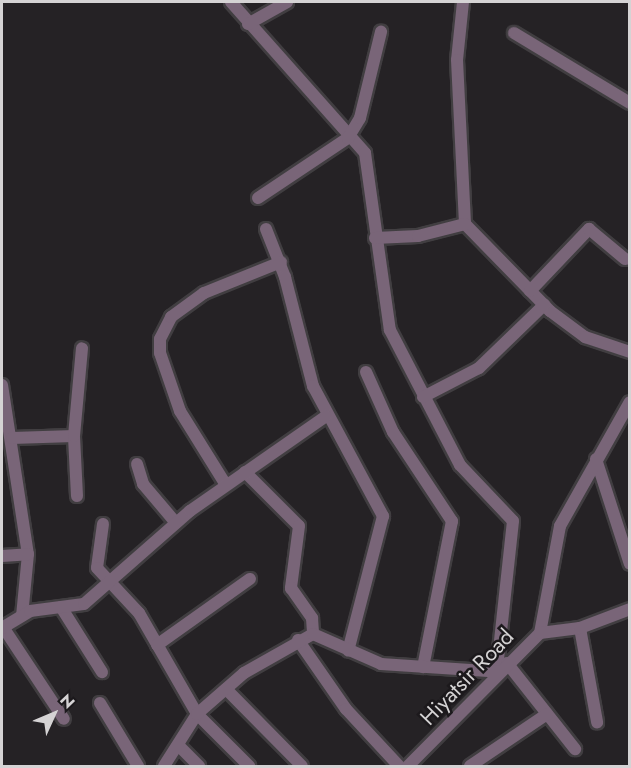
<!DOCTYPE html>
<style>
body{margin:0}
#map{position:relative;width:631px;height:768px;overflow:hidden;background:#252225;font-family:Jost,sans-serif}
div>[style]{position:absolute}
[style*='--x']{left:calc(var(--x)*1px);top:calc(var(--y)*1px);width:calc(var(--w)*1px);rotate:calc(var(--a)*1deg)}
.roads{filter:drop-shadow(2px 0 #413e41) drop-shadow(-2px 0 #413e41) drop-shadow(0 2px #413e41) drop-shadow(0 -2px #413e41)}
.minor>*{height:12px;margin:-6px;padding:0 6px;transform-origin:6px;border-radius:6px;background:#796578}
span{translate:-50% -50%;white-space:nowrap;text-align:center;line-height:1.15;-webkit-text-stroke:5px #1c191c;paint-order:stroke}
.street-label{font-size:22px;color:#d5d3d4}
.frame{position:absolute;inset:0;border:3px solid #d5d3d4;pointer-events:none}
.north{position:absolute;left:24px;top:684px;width:60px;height:60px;-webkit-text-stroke:4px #1c191c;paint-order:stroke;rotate:46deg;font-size:16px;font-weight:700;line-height:24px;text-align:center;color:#d5d3d4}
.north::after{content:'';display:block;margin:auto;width:21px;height:27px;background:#d5d3d4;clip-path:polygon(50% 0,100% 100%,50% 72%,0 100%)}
</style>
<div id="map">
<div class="roads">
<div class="minor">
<div style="--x:231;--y:2;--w:202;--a:48.4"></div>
<div style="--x:365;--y:153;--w:179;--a:82"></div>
<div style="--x:390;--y:330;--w:152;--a:62.6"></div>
<div style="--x:460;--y:465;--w:77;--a:46.6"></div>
<div style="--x:513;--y:521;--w:149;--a:96.2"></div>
<div style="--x:463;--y:2;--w:58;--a:95.9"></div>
<div style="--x:457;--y:60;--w:164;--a:87.2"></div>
<div style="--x:465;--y:224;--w:122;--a:45.7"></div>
<div style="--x:550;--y:311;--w:44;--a:36.6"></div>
<div style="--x:585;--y:337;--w:47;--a:18.4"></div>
<div style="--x:248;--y:24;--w:45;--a:-29.4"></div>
<div style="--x:514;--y:33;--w:135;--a:31.1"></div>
<div style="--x:258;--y:198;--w:108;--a:-33.7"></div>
<div style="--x:348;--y:138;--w:23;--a:-59"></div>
<div style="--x:360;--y:118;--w:89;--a:-76.3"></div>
<div style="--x:266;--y:229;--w:52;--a:68.4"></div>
<div style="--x:285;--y:277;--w:113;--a:75.6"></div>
<div style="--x:313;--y:386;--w:148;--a:61.7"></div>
<div style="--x:383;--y:516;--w:139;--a:104.5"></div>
<div style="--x:375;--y:238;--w:43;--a:-2.7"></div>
<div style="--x:418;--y:236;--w:49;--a:-14.3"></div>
<div style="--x:530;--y:291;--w:86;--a:-46.4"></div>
<div style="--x:589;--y:229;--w:47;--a:39.8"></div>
<div style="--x:366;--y:372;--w:66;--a:65.8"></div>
<div style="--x:393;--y:432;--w:107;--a:56.5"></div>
<div style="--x:452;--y:521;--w:149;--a:101.2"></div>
<div style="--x:2;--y:385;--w:171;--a:81.3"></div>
<div style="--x:28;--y:554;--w:62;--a:95.5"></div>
<div style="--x:423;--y:397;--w:63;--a:-27.4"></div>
<div style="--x:479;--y:368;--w:91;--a:-44.1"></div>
<div style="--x:12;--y:438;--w:62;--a:-1.8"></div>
<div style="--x:596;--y:459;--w:110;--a:72.1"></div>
<div style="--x:137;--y:464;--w:21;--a:73"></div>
<div style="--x:143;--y:484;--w:51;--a:49.8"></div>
<div style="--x:245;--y:472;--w:76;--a:45"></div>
<div style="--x:299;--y:526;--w:63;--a:97.4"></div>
<div style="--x:291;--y:588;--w:37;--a:55"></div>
<div style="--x:312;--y:618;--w:16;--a:86"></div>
<div style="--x:226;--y:485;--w:87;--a:-121.9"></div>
<div style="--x:180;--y:411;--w:61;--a:-109"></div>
<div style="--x:160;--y:353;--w:14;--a:-90"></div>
<div style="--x:160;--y:339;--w:25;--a:-63"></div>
<div style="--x:171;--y:317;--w:41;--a:-36"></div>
<div style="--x:204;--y:293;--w:83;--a:-21.9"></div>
<div style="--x:77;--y:496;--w:60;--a:-92.9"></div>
<div style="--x:74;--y:436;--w:88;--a:-84.8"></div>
<div style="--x:103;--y:524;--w:44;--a:97.8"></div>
<div style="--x:97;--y:568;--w:62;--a:47"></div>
<div style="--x:139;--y:613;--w:116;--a:60.1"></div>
<div style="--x:197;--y:714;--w:74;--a:45"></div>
<div style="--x:2;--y:556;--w:26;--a:-4"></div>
<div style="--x:61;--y:607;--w:77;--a:57.8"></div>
<div style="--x:3;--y:627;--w:110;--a:56.5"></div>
<div style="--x:2;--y:628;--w:33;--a:-31"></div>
<div style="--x:30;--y:611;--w:54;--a:-7.4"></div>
<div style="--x:84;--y:604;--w:141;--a:-41.3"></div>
<div style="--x:190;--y:511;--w:166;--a:-34.9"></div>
<div style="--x:580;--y:628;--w:96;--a:79.7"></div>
<div style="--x:540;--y:633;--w:109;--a:-79.4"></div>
<div style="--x:560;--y:526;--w:142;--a:-60.6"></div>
<div style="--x:298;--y:640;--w:84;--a:55.2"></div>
<div style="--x:346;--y:709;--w:78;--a:47.1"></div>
<div style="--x:157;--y:645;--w:114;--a:-35.4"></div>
<div style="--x:507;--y:663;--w:110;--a:51.7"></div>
<div style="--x:226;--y:689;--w:108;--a:45.4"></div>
<div style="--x:100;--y:703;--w:74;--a:58.9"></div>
<div style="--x:178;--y:745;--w:30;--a:45"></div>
<div style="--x:164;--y:766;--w:62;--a:-57.6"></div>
<div style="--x:197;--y:714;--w:62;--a:-41.1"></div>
<div style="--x:244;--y:673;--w:79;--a:-29.5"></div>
<div style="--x:313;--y:634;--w:74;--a:23.8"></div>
<div style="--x:381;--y:664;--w:119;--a:3.8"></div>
<div style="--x:408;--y:766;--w:187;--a:-45.2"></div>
<div style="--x:540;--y:633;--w:40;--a:-7.1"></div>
<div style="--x:580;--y:628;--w:53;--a:-20.8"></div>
<div style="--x:470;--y:766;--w:93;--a:-34"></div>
</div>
</div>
<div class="street-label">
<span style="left:467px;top:677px;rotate:-46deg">Hiyatsir Road</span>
</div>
<div class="frame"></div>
<div class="north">N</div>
</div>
